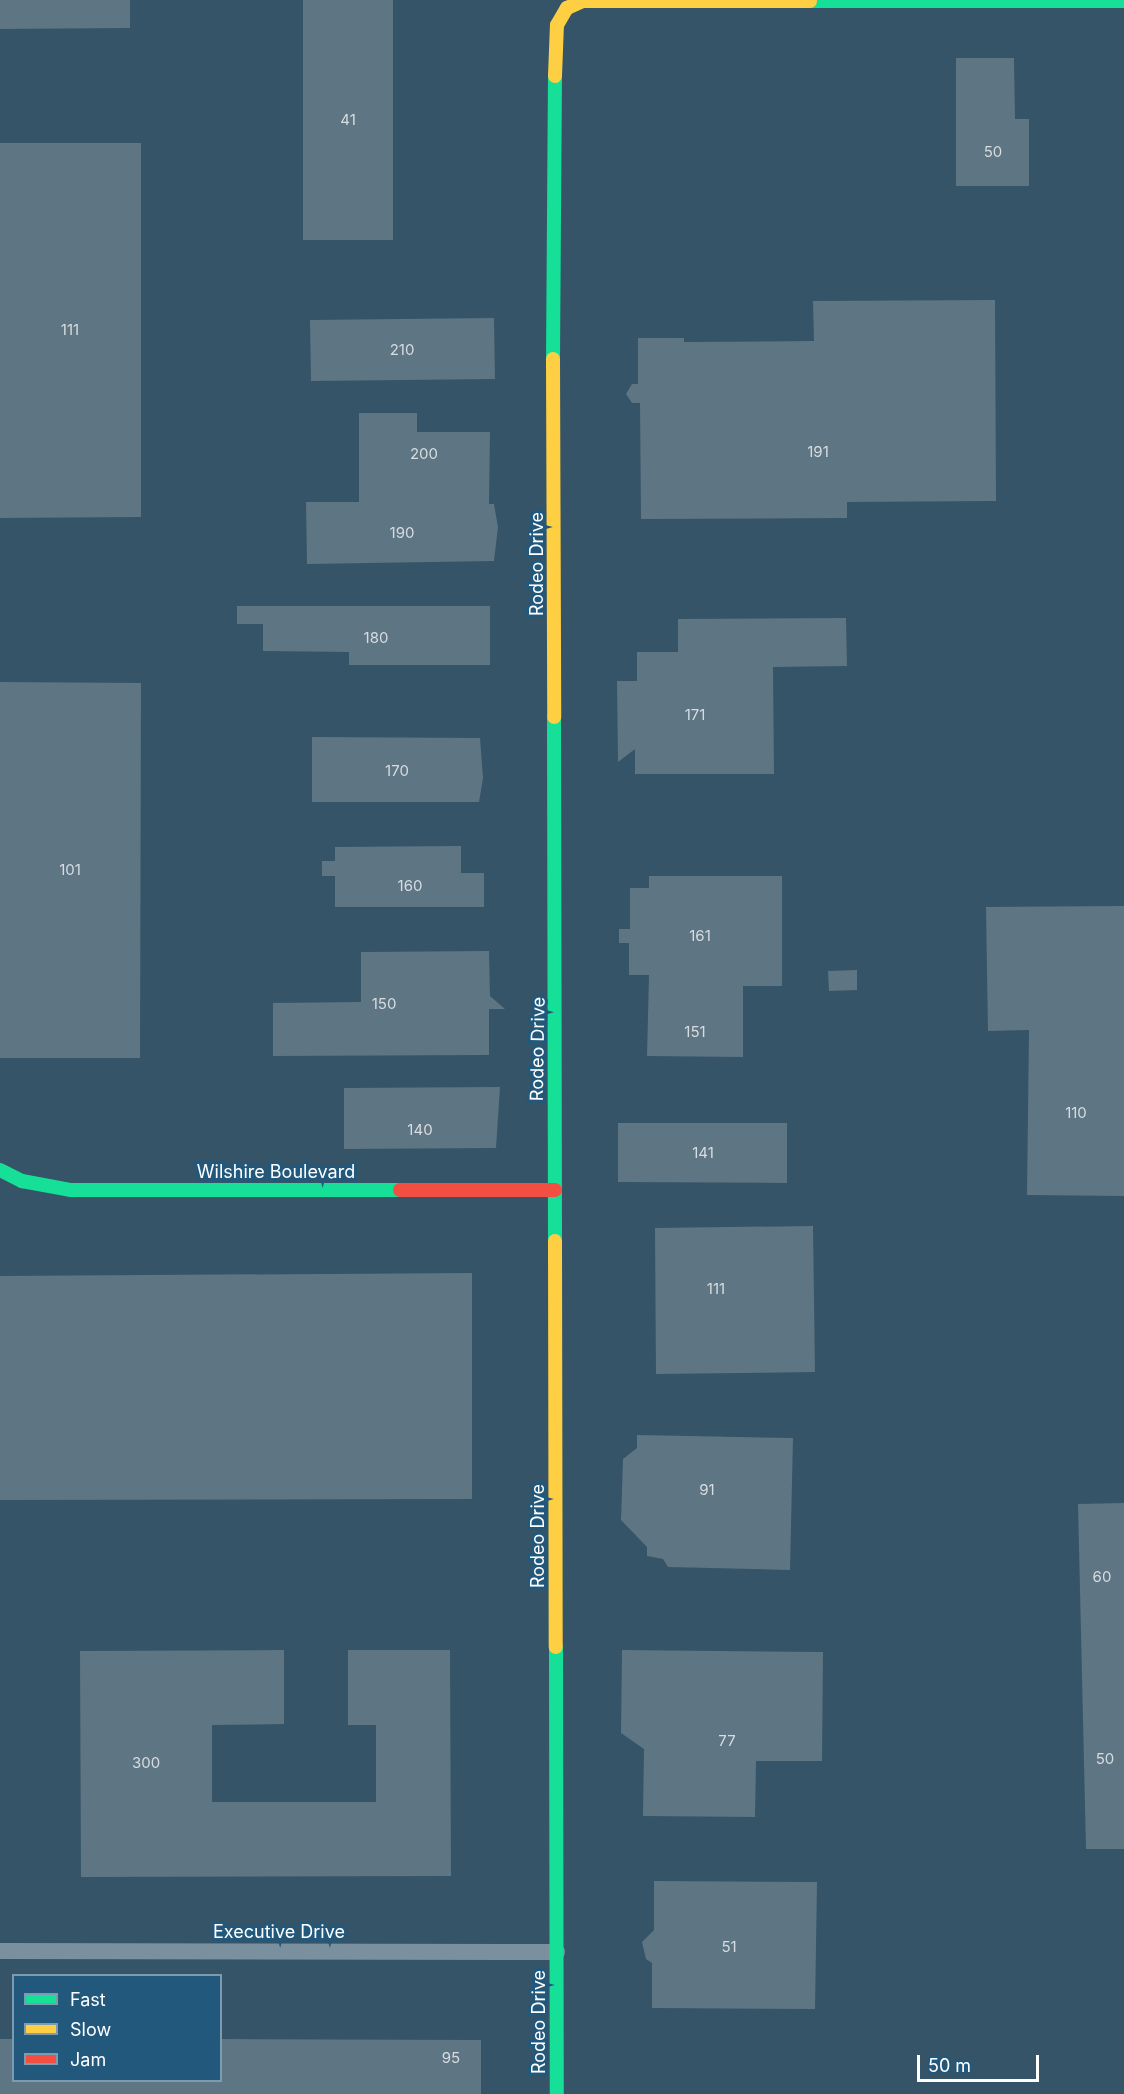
<!DOCTYPE html>
<style>
body{margin:0}
#map{position:relative;width:1124px;height:2094px;overflow:hidden;background:#355467;font-family:Inter,sans-serif}
div>[style]{position:absolute}
[style*='--x']{left:calc(var(--x)*1px);top:calc(var(--y)*1px);width:calc(var(--w)*1px);rotate:calc(var(--a)*1deg)}
.building>*{inset:0;background:#5e7584}
.street>*{height:16px;margin:-8px;padding:0 8px;transform-origin:8px;border-radius:8px;background:#7a909e}
.fast>*{height:14px;margin:-7px;padding:0 7px;transform-origin:7px;border-radius:7px;background:#16e098}
.slow>*{height:14px;margin:-7px;padding:0 7px;transform-origin:7px;border-radius:7px;background:#ffcf43}
.jam>*{height:14px;margin:-7px;padding:0 7px;transform-origin:7px;border-radius:7px;background:#f24e42}
span{translate:-50% -50%;white-space:nowrap;text-align:center;line-height:1.15;-webkit-text-stroke:6px #21587b;paint-order:stroke}
.number-label{font-size:15px;color:#d7dce0}
.number-label span{-webkit-text-stroke-width:0}
.street-label{font-size:18px;color:#fff}
.legend{position:absolute;left:12px;top:1974px;width:210px;height:108px;box-sizing:border-box;background:#21587b;border:2px solid #7a9bb0;margin:0;padding:8px 10px;list-style:none;font-size:18px;color:#fff}
.legend li{display:flex;align-items:center;gap:12px;height:30px}
.legend b{width:30px;border:2px solid #7a9bb0}
.scale{position:absolute;left:917px;top:2055px;width:122px;height:27px;box-sizing:border-box;border:3px solid #fff;border-top:0;padding-left:8px;font-size:18px;line-height:21px;white-space:nowrap;color:#fff;-webkit-text-stroke:4px #21587b;paint-order:stroke}
</style>
<div id="map">
<div class="building">
<div style="clip-path:polygon(0 0,130px 0,130px 28px,0 29px)"></div>
<div style="clip-path:polygon(303px 0,393px 0,393px 240px,303px 240px)"></div>
<div style="clip-path:polygon(956px 58px,1014px 58px,1015px 119px,1029px 119px,1029px 186px,956px 186px)"></div>
<div style="clip-path:polygon(0 143px,141px 143px,141px 517px,0 518px)"></div>
<div style="clip-path:polygon(995px 300px,996px 501px,847px 502px,847px 518px,641px 519px,640px 403px,632px 403px,626px 394px,632px 384px,638px 384px,638px 338px,684px 338px,684px 342px,814px 341px,813px 301px)"></div>
<div style="clip-path:polygon(494px 318px,495px 379px,311px 381px,310px 320px)"></div>
<div style="clip-path:polygon(359px 413px,417px 413px,417px 432px,490px 432px,489px 504px,494px 504px,498px 527px,494px 561px,307px 564px,306px 502px,359px 502px)"></div>
<div style="clip-path:polygon(237px 606px,490px 606px,490px 665px,349px 665px,349px 652px,263px 651px,263px 624px,237px 624px)"></div>
<div style="clip-path:polygon(846px 618px,847px 666px,773px 667px,774px 774px,635px 774px,635px 749px,618px 762px,617px 681px,637px 681px,637px 652px,678px 652px,678px 619px)"></div>
<div style="clip-path:polygon(0 682px,141px 683px,140px 1058px,0 1058px)"></div>
<div style="clip-path:polygon(312px 737px,480px 738px,483px 778px,479px 802px,312px 802px)"></div>
<div style="clip-path:polygon(461px 846px,461px 873px,484px 873px,484px 907px,335px 907px,335px 876px,322px 876px,322px 861px,335px 861px,335px 847px)"></div>
<div style="clip-path:polygon(649px 876px,782px 876px,782px 986px,743px 986px,743px 1057px,647px 1056px,649px 975px,629px 975px,629px 943px,619px 943px,619px 929px,630px 929px,630px 888px,649px 888px)"></div>
<div style="clip-path:polygon(1124px 906px,1124px 1196px,1027px 1195px,1029px 1030px,988px 1031px,986px 907px)"></div>
<div style="clip-path:polygon(489px 951px,490px 996px,505px 1009px,489px 1009px,489px 1055px,273px 1056px,273px 1003px,361px 1002px,361px 952px)"></div>
<div style="clip-path:polygon(857px 970px,857px 990px,829px 991px,828px 971px)"></div>
<div style="clip-path:polygon(500px 1087px,496px 1148px,344px 1149px,344px 1088px)"></div>
<div style="clip-path:polygon(618px 1123px,787px 1123px,787px 1183px,618px 1182px)"></div>
<div style="clip-path:polygon(813px 1226px,815px 1372px,656px 1374px,655px 1228px)"></div>
<div style="clip-path:polygon(472px 1273px,472px 1499px,0 1500px,0 1276px)"></div>
<div style="clip-path:polygon(637px 1435px,793px 1438px,790px 1570px,668px 1567px,663px 1559px,647px 1556px,647px 1547px,621px 1520px,623px 1459px,637px 1448px)"></div>
<div style="clip-path:polygon(1124px 1503px,1124px 1849px,1086px 1849px,1078px 1504px)"></div>
<div style="clip-path:polygon(284px 1650px,284px 1724px,212px 1725px,212px 1802px,376px 1802px,376px 1725px,348px 1725px,348px 1650px,450px 1650px,451px 1876px,81px 1877px,80px 1651px)"></div>
<div style="clip-path:polygon(622px 1650px,823px 1652px,822px 1761px,756px 1761px,755px 1817px,643px 1816px,644px 1749px,621px 1733px)"></div>
<div style="clip-path:polygon(654px 1881px,817px 1882px,815px 2009px,652px 2008px,652px 1963px,646px 1959px,642px 1942px,654px 1930px)"></div>
<div style="clip-path:polygon(0 2039px,14px 2039px,14px 2080px,220px 2080px,220px 2039px,481px 2040px,481px 2094px,0 2094px)"></div>
</div>
<div class="street">
<div style="--x:0;--y:1951;--w:557;--a:0.1"></div>
</div>
<div class="fast">
<div style="--x:810;--y:1;--w:314;--a:0"></div>
<div style="--x:553;--y:359;--w:283;--a:-89.6"></div>
<div style="--x:554;--y:717;--w:524;--a:89.89"></div>
<div style="--x:0;--y:1170;--w:25;--a:27"></div>
<div style="--x:22;--y:1181;--w:50;--a:10.4"></div>
<div style="--x:71;--y:1190;--w:329;--a:0"></div>
<div style="--x:556;--y:1647;--w:447;--a:89.9"></div>
</div>
<div class="slow">
<div style="--x:555;--y:76;--w:51;--a:-87.8"></div>
<div style="--x:557;--y:25;--w:20;--a:-60"></div>
<div style="--x:567;--y:8;--w:17;--a:-24"></div>
<div style="--x:583;--y:1;--w:227;--a:0"></div>
<div style="--x:553;--y:359;--w:358;--a:89.8"></div>
<div style="--x:555;--y:1241;--w:406;--a:89.9"></div>
</div>
<div class="jam">
<div style="--x:400;--y:1190;--w:155;--a:0"></div>
</div>
<div class="number-label">
<span style="left:348px;top:120px">41</span>
<span style="left:993px;top:152px">50</span>
<span style="left:70px;top:330px">111</span>
<span style="left:402px;top:350px">210</span>
<span style="left:818px;top:452px">191</span>
<span style="left:424px;top:454px">200</span>
<span style="left:402px;top:533px">190</span>
<span style="left:376px;top:638px">180</span>
<span style="left:695px;top:715px">171</span>
<span style="left:397px;top:771px">170</span>
<span style="left:70px;top:870px">101</span>
<span style="left:410px;top:886px">160</span>
<span style="left:700px;top:936px">161</span>
<span style="left:384px;top:1004px">150</span>
<span style="left:695px;top:1032px">151</span>
<span style="left:1076px;top:1113px">110</span>
<span style="left:420px;top:1130px">140</span>
<span style="left:703px;top:1153px">141</span>
<span style="left:716px;top:1289px">111</span>
<span style="left:707px;top:1490px">91</span>
<span style="left:1102px;top:1577px">60</span>
<span style="left:727px;top:1741px">77</span>
<span style="left:1105px;top:1759px">50</span>
<span style="left:146px;top:1763px">300</span>
<span style="left:729px;top:1947px">51</span>
<span style="left:451px;top:2058px">95</span>
</div>
<div class="street-label">
<span style="left:537px;top:564px;rotate:-90deg">Rodeo Drive</span>
<span style="left:538px;top:1049px;rotate:-89deg">Rodeo Drive</span>
<span style="left:276px;top:1172px">Wilshire Boulevard</span>
<span style="left:538px;top:1536px;rotate:-90deg">Rodeo Drive</span>
<span style="left:279px;top:1932px">Executive Drive</span>
<span style="left:539px;top:2022px;rotate:-90deg">Rodeo Drive</span>
</div>
<ul class="legend">
<li><b style="height:8px;background:#16e098"></b>Fast</li>
<li><b style="height:8px;background:#ffcf43"></b>Slow</li>
<li><b style="height:8px;background:#f24e42"></b>Jam</li>
</ul>
<div class="scale">50 m</div>
</div>
